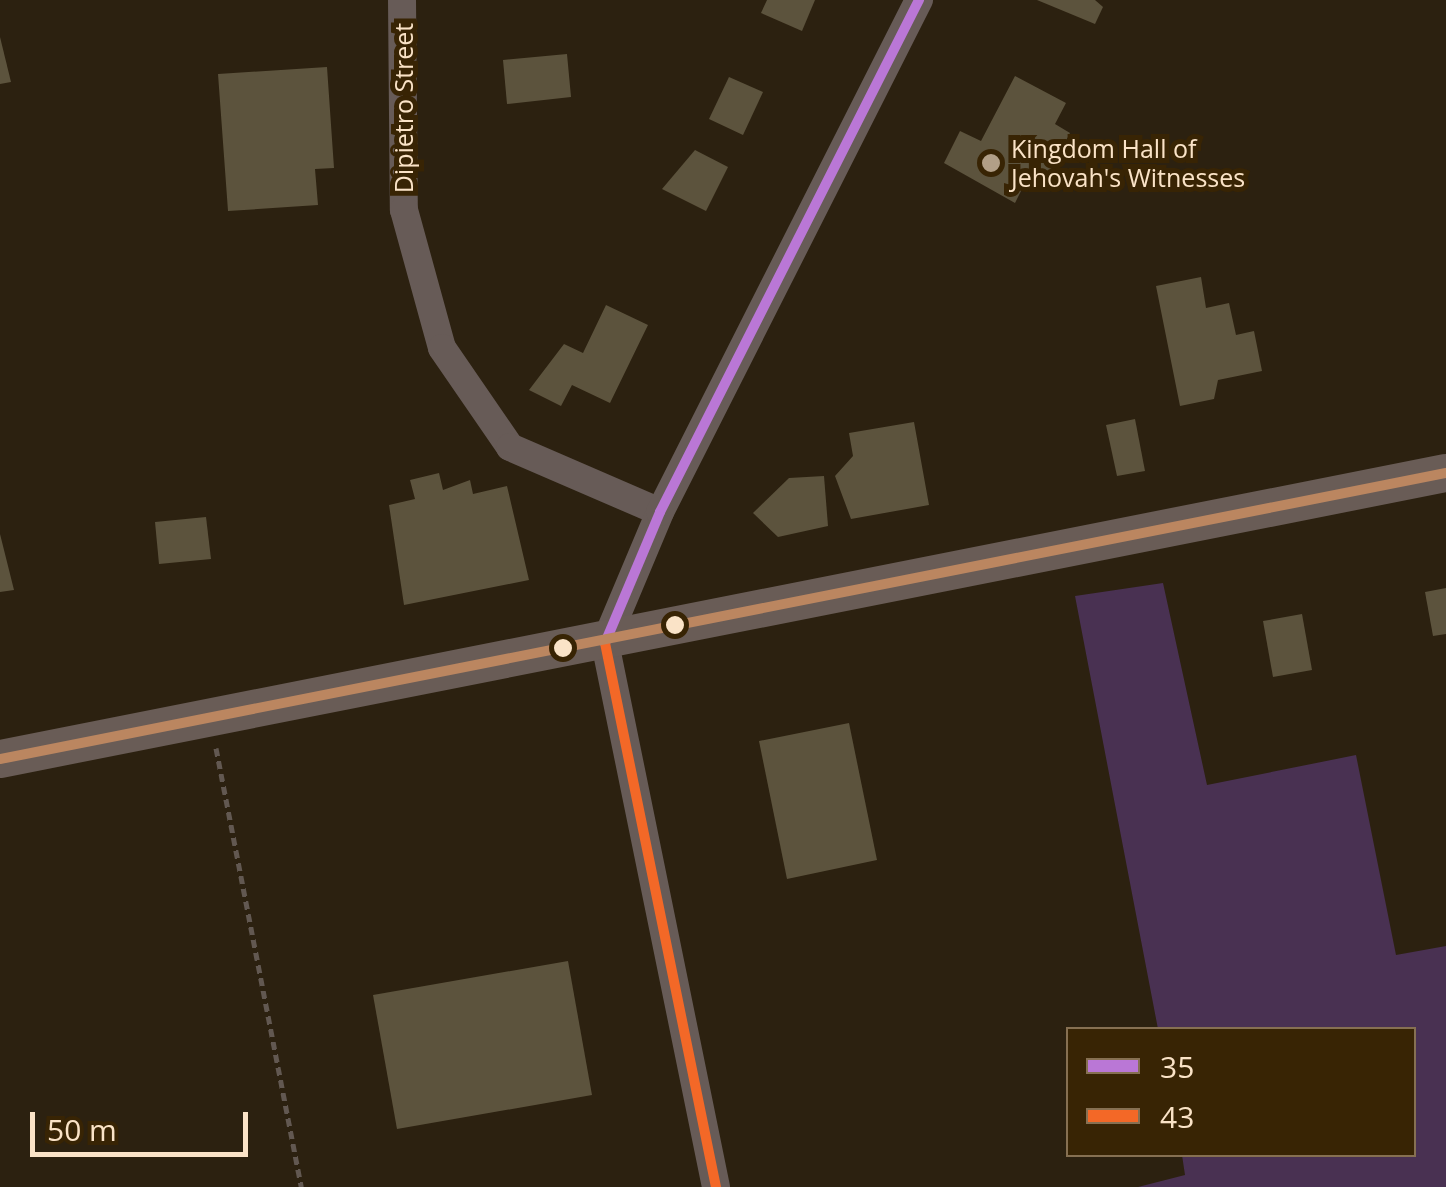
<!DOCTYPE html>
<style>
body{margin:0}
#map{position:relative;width:1446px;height:1187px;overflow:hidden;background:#2c2110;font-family:"Open Sans",sans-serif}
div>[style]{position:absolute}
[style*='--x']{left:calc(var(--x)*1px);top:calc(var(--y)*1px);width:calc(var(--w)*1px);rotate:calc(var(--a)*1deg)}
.green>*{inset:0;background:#493152}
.building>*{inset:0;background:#5c533d}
.path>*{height:5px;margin-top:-2.5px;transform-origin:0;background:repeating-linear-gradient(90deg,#625851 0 8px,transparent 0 13px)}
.street>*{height:28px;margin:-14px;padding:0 14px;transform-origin:14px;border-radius:14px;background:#675b57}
.secondary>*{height:38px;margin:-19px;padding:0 19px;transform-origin:19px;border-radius:19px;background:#695c56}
.bus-1>*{height:10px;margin:-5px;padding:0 5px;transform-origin:5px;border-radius:5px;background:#ba77d6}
.bus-2>*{height:10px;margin:-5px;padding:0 5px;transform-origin:5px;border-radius:5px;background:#f36827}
.bus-3>*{height:10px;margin:-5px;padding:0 5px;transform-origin:5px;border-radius:5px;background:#bb8660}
.dots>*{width:28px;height:28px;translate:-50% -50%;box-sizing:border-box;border:5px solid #382404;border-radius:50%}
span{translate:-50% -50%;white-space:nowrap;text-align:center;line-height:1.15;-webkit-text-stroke:10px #382404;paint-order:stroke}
.street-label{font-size:25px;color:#fae3c7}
.poi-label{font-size:25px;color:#fae3c7}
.left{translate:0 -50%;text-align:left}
.legend{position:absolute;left:1066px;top:1027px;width:350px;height:130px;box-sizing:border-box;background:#382404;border:2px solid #867052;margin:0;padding:12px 18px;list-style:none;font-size:30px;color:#fae3c7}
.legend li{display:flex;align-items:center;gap:20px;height:50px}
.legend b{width:50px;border:2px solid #867052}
.scale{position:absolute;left:30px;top:1112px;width:218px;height:45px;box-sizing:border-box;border:5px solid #fae3c7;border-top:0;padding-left:12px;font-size:30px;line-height:35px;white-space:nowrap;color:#fae3c7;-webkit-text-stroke:8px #382404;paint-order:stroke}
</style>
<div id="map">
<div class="green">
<div style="clip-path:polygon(1163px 583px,1207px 785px,1356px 755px,1396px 955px,1446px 946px,1446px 1187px,1138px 1187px,1185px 1175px,1182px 1155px,1414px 1154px,1414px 1030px,1158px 1029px,1075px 596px)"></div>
</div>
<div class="building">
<div style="clip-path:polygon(767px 0,815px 0,802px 31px,761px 13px)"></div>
<div style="clip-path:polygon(1037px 0,1095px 0,1103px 7px,1095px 24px)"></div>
<div style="clip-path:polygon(0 37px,11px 82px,0 84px)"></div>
<div style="clip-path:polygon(567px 54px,571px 97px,507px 104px,503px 60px)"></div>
<div style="clip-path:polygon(327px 67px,334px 168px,315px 169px,318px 205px,228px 211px,218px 74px)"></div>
<div style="clip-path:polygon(1015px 76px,1066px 103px,1055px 124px,1070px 133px,1043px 185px,1028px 177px,1015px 203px,944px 163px,960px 131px,981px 141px)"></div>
<div style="clip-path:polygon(729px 77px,763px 92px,743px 135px,709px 119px)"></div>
<div style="clip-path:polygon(695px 150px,728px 167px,706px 211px,662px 189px)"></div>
<div style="clip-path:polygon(1201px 277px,1206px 308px,1229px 303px,1236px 335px,1254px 331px,1262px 371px,1218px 380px,1214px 399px,1180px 406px,1156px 286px)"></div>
<div style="clip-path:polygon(606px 305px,648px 325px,610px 403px,572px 385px,561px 406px,529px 390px,564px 344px,583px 353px)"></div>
<div style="clip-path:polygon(1135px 419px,1145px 471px,1117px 476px,1106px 425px)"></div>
<div style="clip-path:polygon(914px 422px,929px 505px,851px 519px,835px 476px,853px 456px,849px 433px)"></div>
<div style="clip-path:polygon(439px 473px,443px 490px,470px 480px,473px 494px,507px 486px,529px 580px,404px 605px,389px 505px,415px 499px,410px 480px)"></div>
<div style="clip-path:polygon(824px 476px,828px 526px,778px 537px,753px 513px,789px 478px)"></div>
<div style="clip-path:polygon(206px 517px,211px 559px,159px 564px,155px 522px)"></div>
<div style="clip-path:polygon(0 534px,14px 590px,0 592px)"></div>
<div style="clip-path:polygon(1446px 588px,1446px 634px,1433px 636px,1425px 592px)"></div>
<div style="clip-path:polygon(1302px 614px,1312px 670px,1273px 677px,1263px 621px)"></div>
<div style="clip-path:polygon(849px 723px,877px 860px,787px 879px,759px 741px)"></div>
<div style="clip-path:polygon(568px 961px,592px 1095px,397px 1129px,373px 995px)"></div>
</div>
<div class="path">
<div style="--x:216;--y:748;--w:447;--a:79"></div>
</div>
<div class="street">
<div style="--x:402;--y:0;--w:210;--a:89.5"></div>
<div style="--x:404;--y:210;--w:143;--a:74.6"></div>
<div style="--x:442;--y:348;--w:120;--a:55.5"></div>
<div style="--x:510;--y:447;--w:163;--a:23.4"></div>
<div style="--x:716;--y:1187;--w:555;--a:-101.53"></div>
<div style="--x:605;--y:643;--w:142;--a:-67.2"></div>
<div style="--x:660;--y:512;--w:574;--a:-63.17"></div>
</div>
<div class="secondary">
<div style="--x:0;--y:759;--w:1474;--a:-11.19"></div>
</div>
<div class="bus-1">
<div style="--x:605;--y:643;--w:142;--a:-67.2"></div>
<div style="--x:660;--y:512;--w:574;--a:-63.17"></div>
</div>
<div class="bus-2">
<div style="--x:605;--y:643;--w:555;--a:78.47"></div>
</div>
<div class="bus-3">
<div style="--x:0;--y:759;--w:1474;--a:-11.19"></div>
</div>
<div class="dots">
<div style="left:991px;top:163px;background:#b29f87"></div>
<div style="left:675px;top:625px;background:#fae3c7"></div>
<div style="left:563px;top:648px;background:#fae3c7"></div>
</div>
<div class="street-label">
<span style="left:403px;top:108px;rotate:-90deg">Dipietro Street</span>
</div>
<div class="poi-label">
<span class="left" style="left:1011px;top:163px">Kingdom Hall of<br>Jehovah's Witnesses</span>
</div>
<ul class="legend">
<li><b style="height:12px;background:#ba77d6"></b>35</li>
<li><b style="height:12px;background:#f36827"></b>43</li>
</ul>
<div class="scale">50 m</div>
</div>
